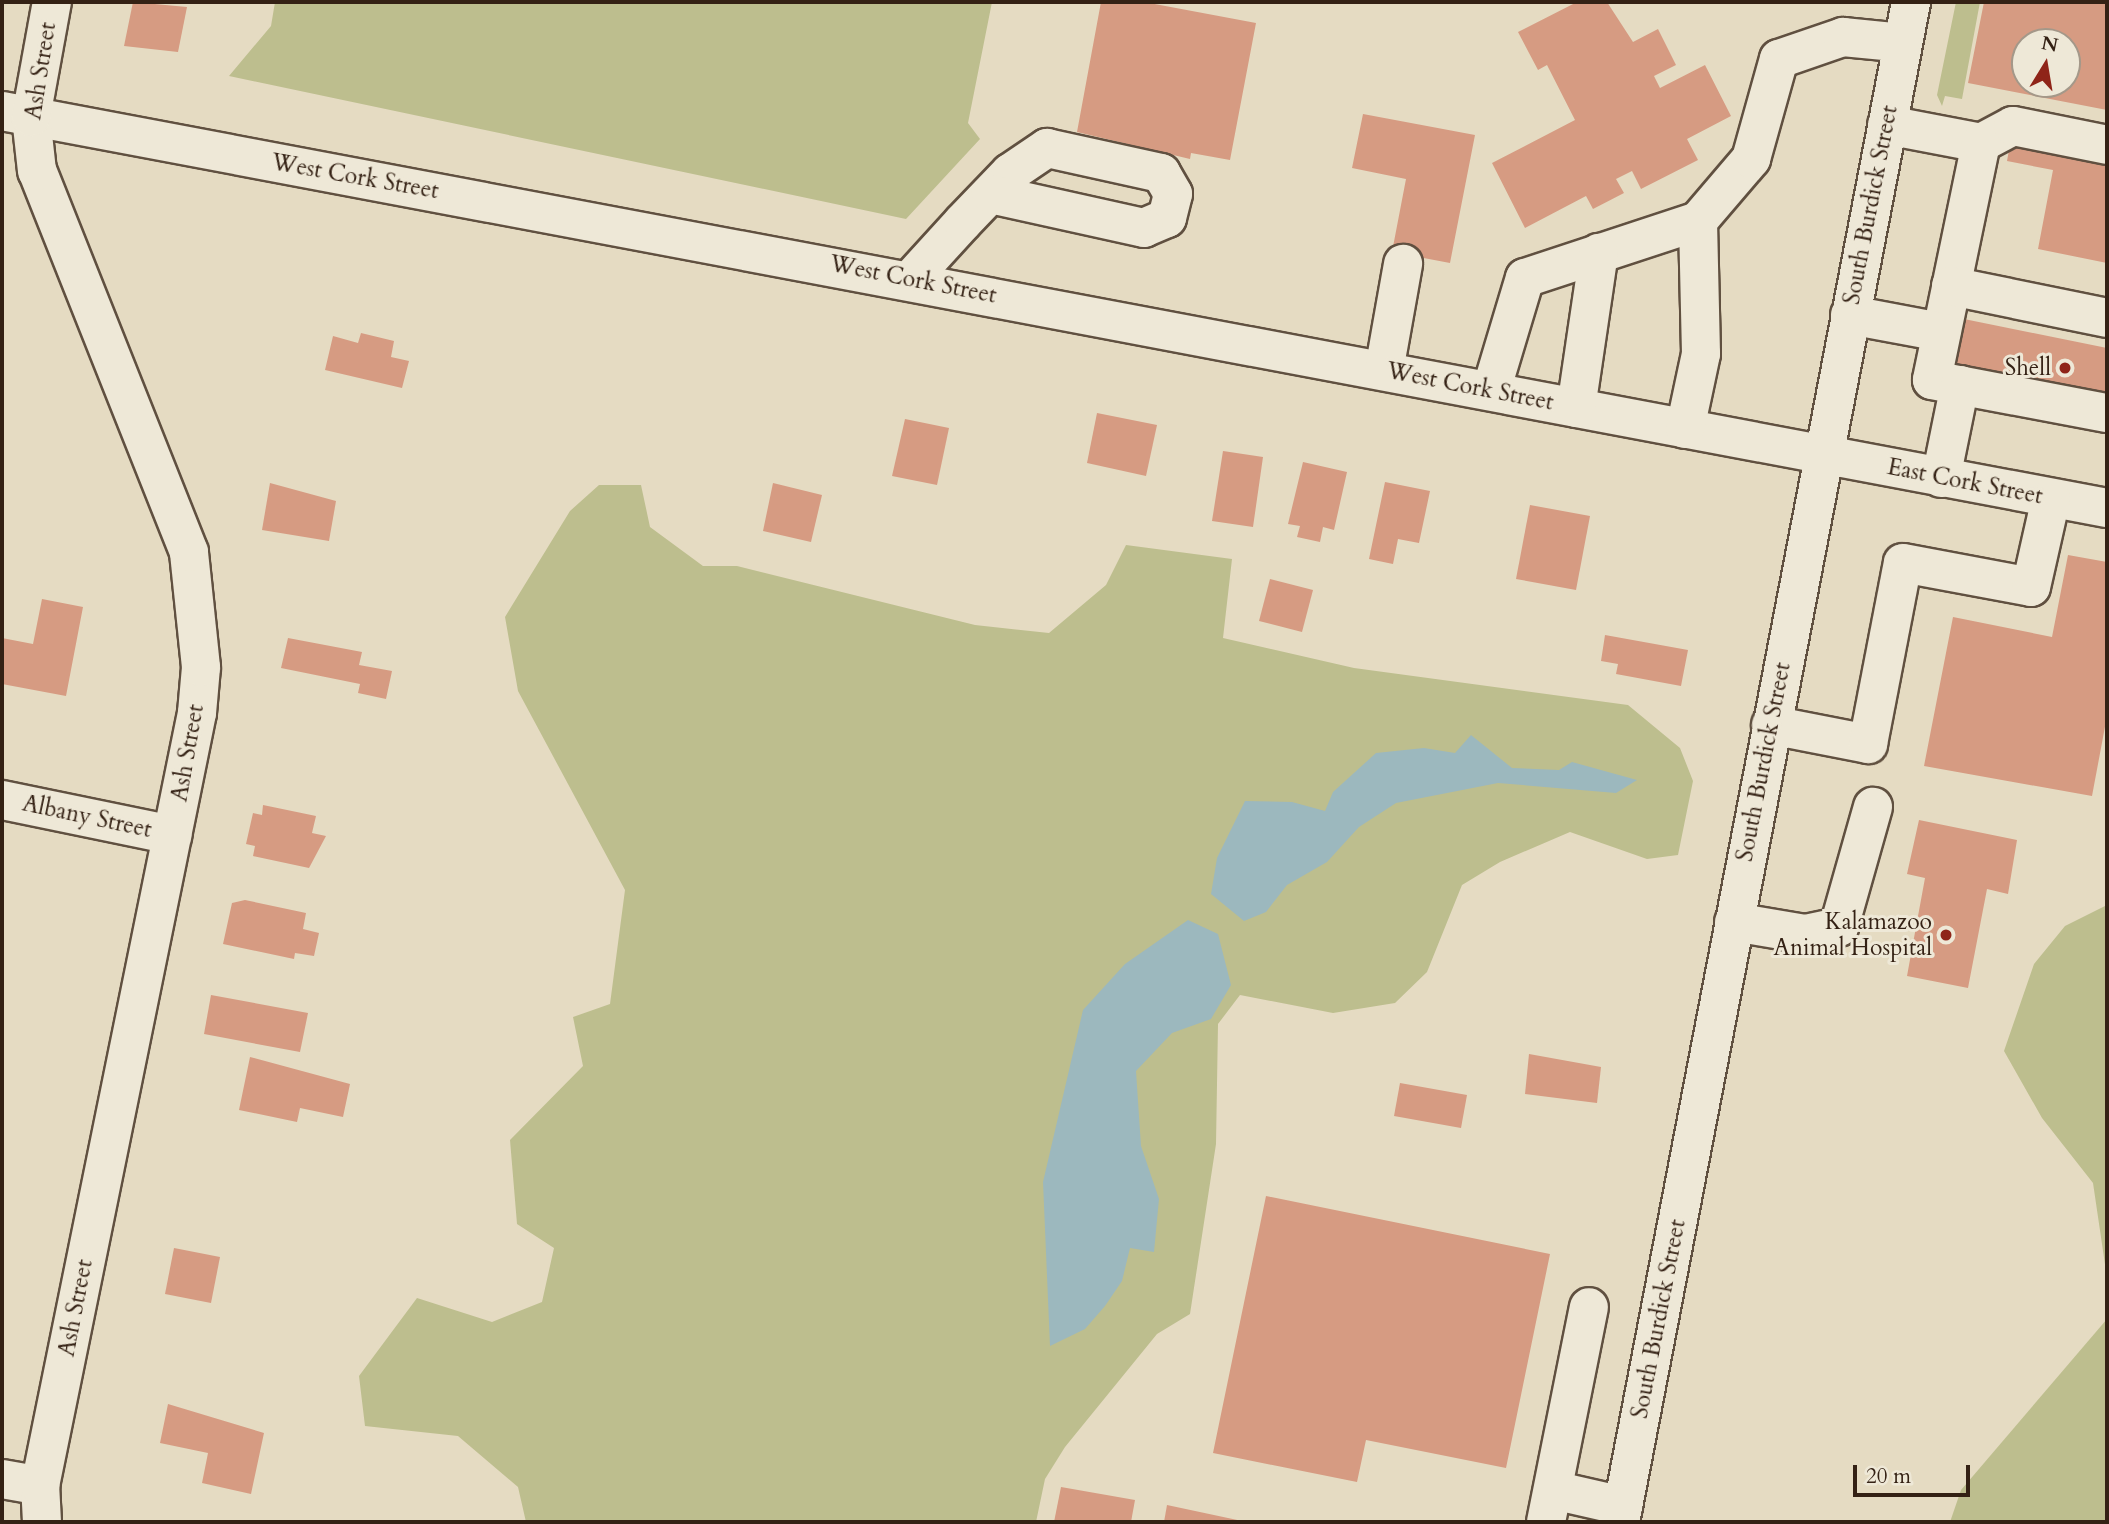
<!DOCTYPE html>
<style>
body{margin:0}
#map{position:relative;width:2109px;height:1524px;overflow:hidden;background:#e5dbc2;font-family:Cardo,serif}
div>[style]{position:absolute}
[style*='--x']{left:calc(var(--x)*1px);top:calc(var(--y)*1px);width:calc(var(--w)*1px);rotate:calc(var(--a)*1deg)}
.green>*{inset:0;background:#bdbe8e}
.water>*{inset:0;background:#9cb8be}
.building>*{inset:0;background:#d69b82}
.roads{filter:drop-shadow(2px 0 #605040) drop-shadow(-2px 0 #605040) drop-shadow(0 2px #605040) drop-shadow(0 -2px #605040)}
.minor>*{height:38px;margin:-19px;padding:0 19px;transform-origin:19px;border-radius:19px;background:#eee8d7}
.dots>*{width:19px;height:19px;translate:-50% -50%;box-sizing:border-box;border:4px solid #eee8d7;border-radius:50%}
span{translate:-50% -50%;white-space:nowrap;text-align:center;line-height:1.15;-webkit-text-stroke:6px #eee8d7;paint-order:stroke}
.street-label{font-size:23px;color:#342114}
.poi-label{font-size:23px;color:#342114}
.right{translate:-100% -50%;text-align:right}
.frame{position:absolute;inset:0;border:4px solid #342114;pointer-events:none}
.north{position:absolute;left:2011px;top:28px;width:70px;height:70px;box-sizing:border-box;background:#eee8d7;border:2px solid #a49889;border-radius:50%;rotate:11deg;font-size:19px;font-weight:700;line-height:28px;text-align:center;color:#342114}
.north::after{content:'';display:block;margin:auto;width:24px;height:32px;background:#8f2418;clip-path:polygon(50% 0,100% 100%,50% 72%,0 100%)}
.scale{position:absolute;left:1853px;top:1465px;width:117px;height:32px;box-sizing:border-box;border:4px solid #342114;border-top:0;padding-left:9px;font-size:21px;line-height:24px;white-space:nowrap;color:#342114;-webkit-text-stroke:5px #eee8d7;paint-order:stroke}
</style>
<div id="map">
<div class="green">
<div style="clip-path:polygon(275px 2px,992px 2px,968px 123px,980px 139px,906px 219px,229px 76px,271px 26px)"></div>
<div style="clip-path:polygon(1956px 2px,1980px 2px,1962px 99px,1945px 96px,1942px 106px,1937px 95px)"></div>
<div style="clip-path:polygon(599px 485px,641px 485px,650px 527px,703px 566px,737px 566px,975px 625px,1049px 633px,1106px 585px,1126px 545px,1232px 559px,1223px 638px,1354px 668px,1628px 705px,1680px 748px,1693px 781px,1678px 855px,1647px 859px,1570px 832px,1500px 862px,1462px 885px,1427px 972px,1395px 1003px,1333px 1013px,1240px 995px,1218px 1024px,1216px 1144px,1190px 1314px,1157px 1334px,1065px 1447px,1045px 1479px,1036px 1522px,526px 1522px,518px 1487px,458px 1436px,365px 1426px,359px 1376px,417px 1298px,492px 1322px,542px 1302px,554px 1248px,517px 1224px,510px 1140px,583px 1066px,573px 1017px,610px 1004px,625px 890px,518px 691px,505px 617px,570px 511px)"></div>
<div style="clip-path:polygon(2107px 905px,2107px 1278px,2093px 1183px,2042px 1118px,2004px 1051px,2034px 964px,2065px 926px)"></div>
<div style="clip-path:polygon(2107px 1319px,2107px 1522px,1950px 1522px,1961px 1490px)"></div>
</div>
<div class="water">
<div style="clip-path:polygon(1471px 735px,1512px 768px,1559px 770px,1572px 762px,1637px 780px,1616px 793px,1498px 783px,1396px 803px,1359px 827px,1327px 862px,1287px 885px,1266px 912px,1244px 921px,1211px 894px,1217px 858px,1245px 801px,1292px 802px,1325px 811px,1333px 792px,1376px 753px,1424px 748px,1455px 753px)"></div>
<div style="clip-path:polygon(1188px 920px,1218px 934px,1231px 985px,1211px 1019px,1172px 1033px,1136px 1071px,1141px 1146px,1159px 1199px,1154px 1252px,1130px 1248px,1122px 1281px,1105px 1306px,1085px 1329px,1050px 1346px,1043px 1182px,1083px 1010px,1125px 964px)"></div>
</div>
<div class="building">
<div style="clip-path:polygon(133px 2px,187px 7px,178px 52px,124px 46px)"></div>
<div style="clip-path:polygon(1101px 2px,1144px 2px,1256px 23px,1230px 160px,1191px 153px,1190px 159px,1077px 132px)"></div>
<div style="clip-path:polygon(1577px 2px,1607px 2px,1633px 42px,1658px 29px,1676px 65px,1654px 76px,1660px 88px,1705px 65px,1731px 116px,1687px 139px,1698px 160px,1641px 189px,1632px 171px,1616px 179px,1624px 193px,1593px 209px,1586px 196px,1525px 228px,1492px 163px,1575px 120px,1547px 65px,1538px 70px,1518px 32px)"></div>
<div style="clip-path:polygon(evenodd,1984px 2px,2107px 2px,2107px 110px,1968px 83px,1984px 2px,2025px 42px,2067px 42px,2067px 84px,2025px 84px,2025px 42px)"></div>
<div style="clip-path:polygon(2016px 111px,2107px 129px,2107px 263px,2038px 249px,2053px 170px,2007px 161px)"></div>
<div style="clip-path:polygon(1363px 114px,1475px 135px,1450px 263px,1392px 252px,1406px 179px,1352px 168px)"></div>
<div style="clip-path:polygon(1964px 319px,2107px 348px,2107px 397px,1954px 366px)"></div>
<div style="clip-path:polygon(361px 333px,394px 341px,391px 357px,409px 361px,402px 388px,325px 370px,333px 336px,358px 343px)"></div>
<div style="clip-path:polygon(1097px 413px,1157px 425px,1146px 476px,1087px 463px)"></div>
<div style="clip-path:polygon(905px 419px,949px 428px,937px 485px,892px 476px)"></div>
<div style="clip-path:polygon(1223px 451px,1263px 457px,1253px 527px,1212px 521px)"></div>
<div style="clip-path:polygon(1303px 462px,1347px 472px,1334px 530px,1323px 527px,1320px 542px,1297px 537px,1300px 526px,1288px 524px)"></div>
<div style="clip-path:polygon(1385px 482px,1430px 491px,1419px 543px,1398px 539px,1393px 564px,1369px 559px)"></div>
<div style="clip-path:polygon(270px 483px,336px 501px,329px 541px,262px 530px)"></div>
<div style="clip-path:polygon(773px 483px,822px 495px,811px 542px,763px 531px)"></div>
<div style="clip-path:polygon(1530px 505px,1590px 516px,1576px 590px,1516px 579px)"></div>
<div style="clip-path:polygon(2068px 555px,2107px 562px,2107px 716px,2092px 796px,1924px 766px,1953px 617px,2052px 637px)"></div>
<div style="clip-path:polygon(1270px 579px,1313px 590px,1302px 632px,1259px 621px)"></div>
<div style="clip-path:polygon(42px 599px,83px 607px,66px 696px,2px 684px,2px 638px,33px 644px)"></div>
<div style="clip-path:polygon(1605px 635px,1688px 650px,1681px 686px,1616px 674px,1618px 664px,1601px 661px)"></div>
<div style="clip-path:polygon(288px 638px,362px 652px,359px 665px,392px 671px,386px 699px,358px 693px,360px 684px,281px 668px)"></div>
<div style="clip-path:polygon(263px 805px,316px 816px,312px 833px,326px 836px,309px 868px,253px 856px,255px 846px,246px 844px,253px 813px,262px 815px)"></div>
<div style="clip-path:polygon(1919px 820px,2017px 840px,2008px 894px,1987px 889px,1968px 988px,1907px 976px,1925px 878px,1907px 874px)"></div>
<div style="clip-path:polygon(245px 900px,306px 913px,303px 929px,319px 933px,314px 956px,295px 953px,294px 959px,223px 944px,232px 903px)"></div>
<div style="clip-path:polygon(211px 995px,308px 1013px,300px 1052px,204px 1034px)"></div>
<div style="clip-path:polygon(1529px 1054px,1601px 1067px,1597px 1103px,1525px 1094px)"></div>
<div style="clip-path:polygon(250px 1057px,350px 1084px,343px 1117px,300px 1108px,297px 1122px,239px 1110px)"></div>
<div style="clip-path:polygon(1400px 1083px,1467px 1095px,1461px 1128px,1394px 1116px)"></div>
<div style="clip-path:polygon(1266px 1196px,1550px 1254px,1506px 1468px,1366px 1440px,1357px 1482px,1213px 1453px)"></div>
<div style="clip-path:polygon(174px 1248px,220px 1257px,211px 1303px,165px 1294px)"></div>
<div style="clip-path:polygon(168px 1404px,264px 1433px,251px 1494px,202px 1483px,208px 1453px,160px 1443px)"></div>
<div style="clip-path:polygon(1061px 1487px,1135px 1500px,1131px 1522px,1054px 1522px)"></div>
<div style="clip-path:polygon(1167px 1505px,1242px 1521px,1242px 1522px,1164px 1522px)"></div>
</div>
<div class="roads">
<div class="minor">
<div style="--x:2;--y:111;--w:2142;--a:10.68"></div>
<div style="--x:1887;--y:125;--w:96;--a:10.8"></div>
<div style="--x:1981;--y:143;--w:242;--a:101.7"></div>
<div style="--x:1932;--y:380;--w:178;--a:10.7"></div>
<div style="--x:1981;--y:143;--w:36;--a:-28"></div>
<div style="--x:2013;--y:126;--w:96;--a:11.4"></div>
<div style="--x:911;--y:279;--w:77;--a:-47.6"></div>
<div style="--x:963;--y:222;--w:68;--a:-46.2"></div>
<div style="--x:1010;--y:173;--w:45;--a:-34"></div>
<div style="--x:1047;--y:148;--w:117;--a:12.4"></div>
<div style="--x:1161;--y:173;--w:24;--a:60"></div>
<div style="--x:1173;--y:194;--w:25;--a:104"></div>
<div style="--x:1167;--y:218;--w:25;--a:157"></div>
<div style="--x:1144;--y:228;--w:157;--a:-167.5"></div>
<div style="--x:1951;--y:286;--w:159;--a:11.6"></div>
<div style="--x:1850;--y:315;--w:93;--a:10.6"></div>
<div style="--x:1384;--y:371;--w:109;--a:-79.9"></div>
<div style="--x:1491;--y:391;--w:118;--a:-73.3"></div>
<div style="--x:1525;--y:278;--w:182;--a:-18.2"></div>
<div style="--x:1698;--y:221;--w:82;--a:-49.5"></div>
<div style="--x:1751;--y:159;--w:104;--a:-74.4"></div>
<div style="--x:1779;--y:59;--w:68;--a:-19"></div>
<div style="--x:1843;--y:37;--w:60;--a:5.7"></div>
<div style="--x:1576;--y:408;--w:157;--a:-81.6"></div>
<div style="--x:1685;--y:429;--w:77;--a:-78"></div>
<div style="--x:1701;--y:354;--w:133;--a:-91.3"></div>
<div style="--x:1941;--y:478;--w:95;--a:-78.5"></div>
<div style="--x:1771;--y:725;--w:99;--a:11.1"></div>
<div style="--x:1868;--y:744;--w:184;--a:-79.1"></div>
<div style="--x:1903;--y:563;--w:130;--a:10.6"></div>
<div style="--x:2031;--y:587;--w:91;--a:-77.3"></div>
<div style="--x:2;--y:800;--w:174;--a:11.6"></div>
<div style="--x:1734;--y:922;--w:72;--a:9.6"></div>
<div style="--x:1805;--y:934;--w:35;--a:-12"></div>
<div style="--x:1839;--y:927;--w:125;--a:-74.2"></div>
<div style="--x:2;--y:1479;--w:39;--a:10"></div>
<div style="--x:1553;--y:1490;--w:72;--a:12.9"></div>
<div style="--x:42;--y:1522;--w:36;--a:-93"></div>
<div style="--x:40;--y:1486;--w:789;--a:-78.52"></div>
<div style="--x:197;--y:713;--w:46;--a:-85"></div>
<div style="--x:201;--y:667;--w:116;--a:-96"></div>
<div style="--x:189;--y:552;--w:410;--a:-111.7"></div>
<div style="--x:37;--y:171;--w:54;--a:-96.3"></div>
<div style="--x:31;--y:117;--w:117;--a:-79.7"></div>
<div style="--x:1546;--y:1522;--w:219;--a:-78.7"></div>
<div style="--x:1620;--y:1522;--w:1548;--a:-79.16"></div>
</div>
</div>
<div class="dots">
<div style="left:2065px;top:368px;background:#8f2418"></div>
<div style="left:1946px;top:935px;background:#8f2418"></div>
</div>
<div class="street-label">
<span style="left:41px;top:71px;rotate:-81deg">Ash Street</span>
<span style="left:355px;top:177px;rotate:10deg">West Cork Street</span>
<span style="left:1871px;top:205px;rotate:-79deg">South Burdick Street</span>
<span style="left:913px;top:280px;rotate:11deg">West Cork Street</span>
<span style="left:1470px;top:387px;rotate:11deg">West Cork Street</span>
<span style="left:1965px;top:482px;rotate:11deg">East Cork Street</span>
<span style="left:188px;top:753px;rotate:-80deg">Ash Street</span>
<span style="left:1764px;top:762px;rotate:-79deg">South Burdick Street</span>
<span style="left:87px;top:817px;rotate:12deg">Albany Street</span>
<span style="left:76px;top:1308px;rotate:-79deg">Ash Street</span>
<span style="left:1659px;top:1319px;rotate:-79deg">South Burdick Street</span>
</div>
<div class="poi-label">
<span class="right" style="left:2051px;top:368px">Shell</span>
<span class="right" style="left:1932px;top:935px">Kalamazoo<br>Animal Hospital</span>
</div>
<div class="frame"></div>
<div class="north">N</div>
<div class="scale">20 m</div>
</div>
